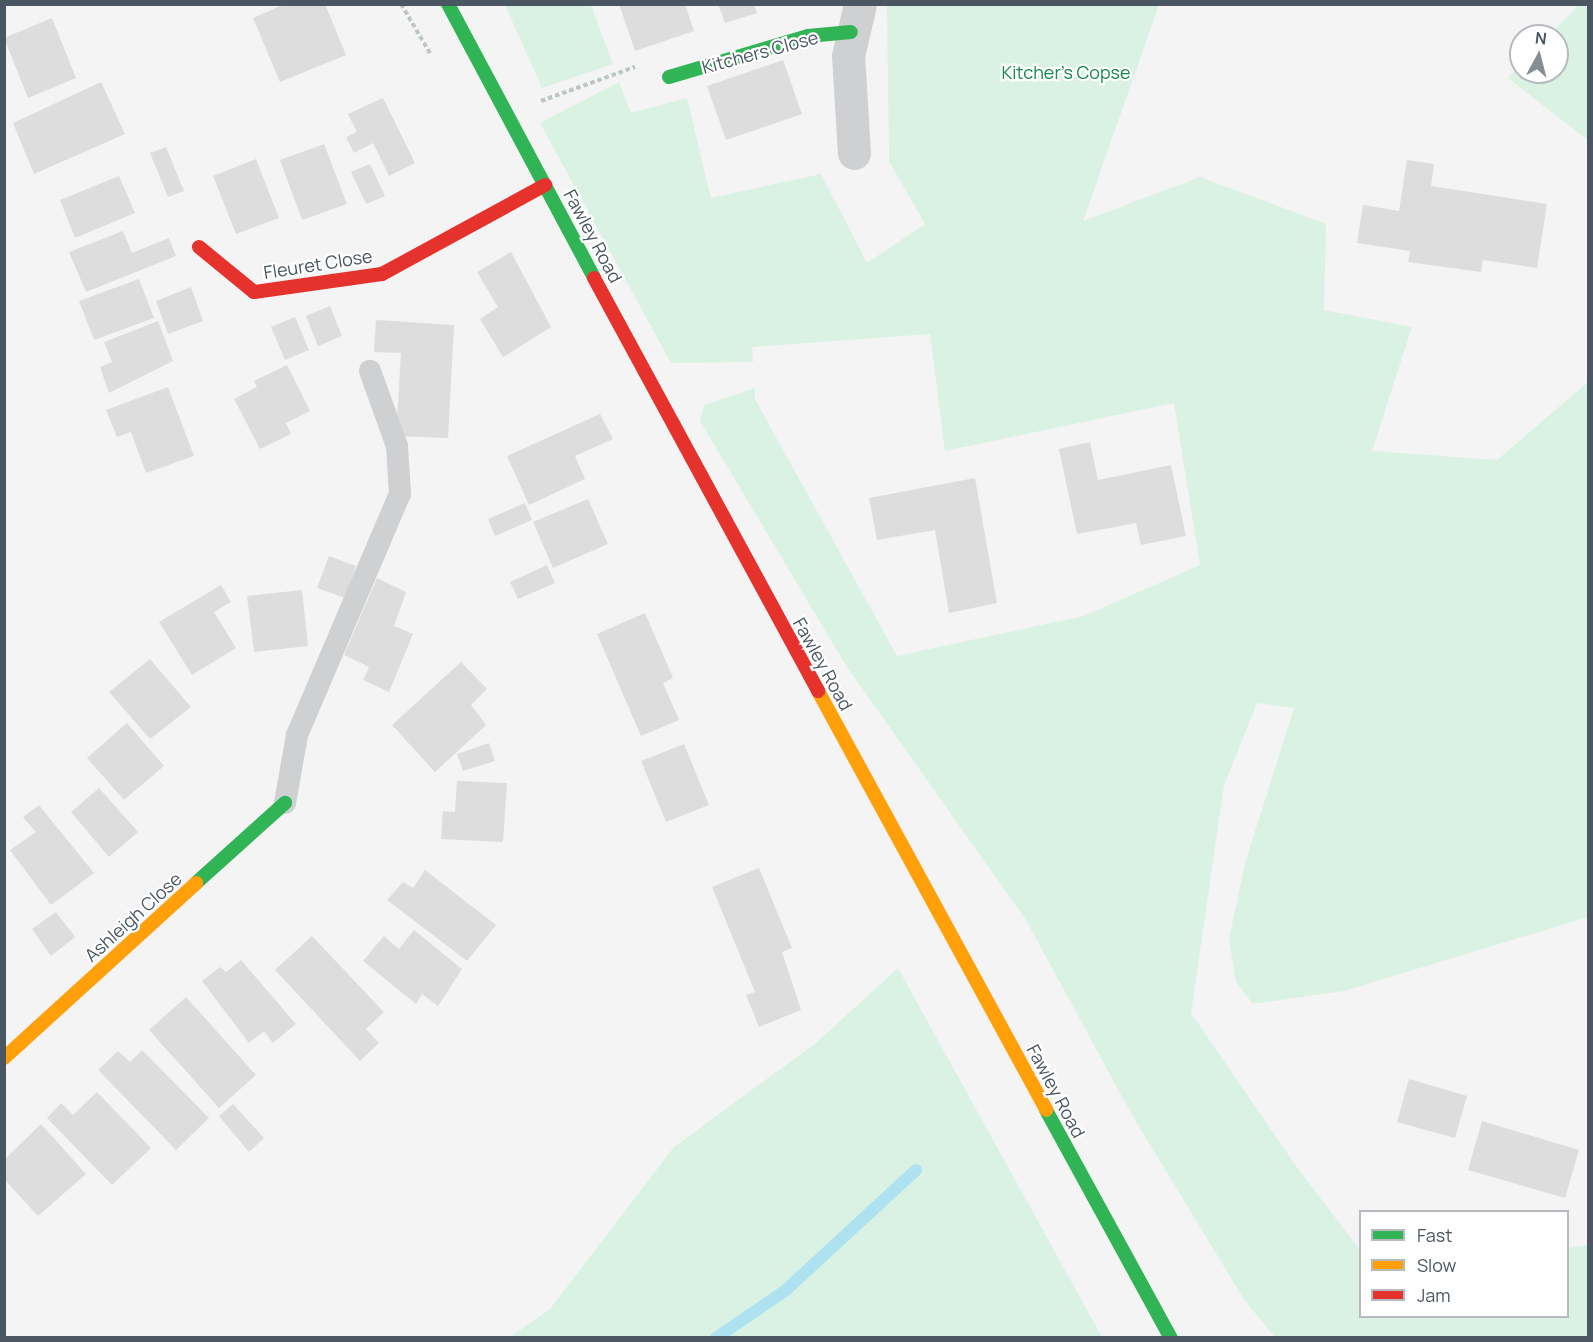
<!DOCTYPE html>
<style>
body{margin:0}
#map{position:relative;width:1593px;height:1342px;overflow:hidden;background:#f4f4f4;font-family:Manrope,sans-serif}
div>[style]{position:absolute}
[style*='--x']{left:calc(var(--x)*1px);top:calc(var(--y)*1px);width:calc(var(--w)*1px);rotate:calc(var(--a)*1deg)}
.green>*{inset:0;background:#d9f2e3}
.stream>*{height:12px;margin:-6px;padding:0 6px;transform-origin:6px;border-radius:6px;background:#aee2f0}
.building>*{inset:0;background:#ddddde}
.path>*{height:4px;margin-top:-2px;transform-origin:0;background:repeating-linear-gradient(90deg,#bcc7c4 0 4.5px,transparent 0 7.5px)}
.lane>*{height:22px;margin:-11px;padding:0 11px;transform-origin:11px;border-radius:11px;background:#ced0d2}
.street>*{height:33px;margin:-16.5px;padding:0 16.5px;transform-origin:16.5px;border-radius:16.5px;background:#ced0d2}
.fast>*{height:14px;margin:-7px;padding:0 7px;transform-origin:7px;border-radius:7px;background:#30b455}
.slow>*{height:14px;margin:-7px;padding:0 7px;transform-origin:7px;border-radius:7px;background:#ff9f0a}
.jam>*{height:14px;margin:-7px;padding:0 7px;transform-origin:7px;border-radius:7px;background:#e5322d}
span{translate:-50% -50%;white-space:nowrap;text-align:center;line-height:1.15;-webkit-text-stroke:4.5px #fff;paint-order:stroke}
.street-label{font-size:18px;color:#4a5661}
.park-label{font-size:18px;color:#17864f}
.frame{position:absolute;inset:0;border:6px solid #4a5661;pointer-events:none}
.legend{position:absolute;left:1359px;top:1210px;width:210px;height:108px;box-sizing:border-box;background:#fff;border:2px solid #b7bbc0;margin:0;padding:8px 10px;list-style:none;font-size:18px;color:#4a5661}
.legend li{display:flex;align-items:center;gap:12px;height:30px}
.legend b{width:30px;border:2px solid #b7bbc0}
.north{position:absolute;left:1509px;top:24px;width:60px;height:60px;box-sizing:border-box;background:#fff;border:2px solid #b7bbc0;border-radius:50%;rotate:7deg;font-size:16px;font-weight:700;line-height:24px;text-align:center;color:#4a5661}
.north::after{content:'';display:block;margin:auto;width:21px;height:27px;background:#868d94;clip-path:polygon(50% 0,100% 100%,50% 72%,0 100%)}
</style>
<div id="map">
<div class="green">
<div style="clip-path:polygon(505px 5px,591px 5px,613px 64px,542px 88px)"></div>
<div style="clip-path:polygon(887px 5px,1159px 5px,1083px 221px,1200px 177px,1326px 224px,1324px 310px,1412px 327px,1372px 451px,1497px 460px,1588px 382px,1588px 917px,1344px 991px,1253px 1004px,1236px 982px,1229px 939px,1245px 863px,1294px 708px,1257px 703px,1224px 785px,1191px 1013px,1296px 1166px,1360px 1250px,1360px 1316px,1568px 1316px,1568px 1248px,1588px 1245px,1588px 1337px,1275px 1337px,1245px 1301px,1132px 1115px,1026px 920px,847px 667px,700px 421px,704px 405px,755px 388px,755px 399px,897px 656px,1084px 616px,1200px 565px,1174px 403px,945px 451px,930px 334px,752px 347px,753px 362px,671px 363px,540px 123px,619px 82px,631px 113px,687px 98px,711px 198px,821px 174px,867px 263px,925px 224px,889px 161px)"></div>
<div style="clip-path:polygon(1579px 5px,1588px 5px,1588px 140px,1508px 78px,1521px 64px,1521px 72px,1557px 72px,1557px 36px,1548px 36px)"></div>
<div style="clip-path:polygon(898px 968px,1102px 1337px,510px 1337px,550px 1309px,674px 1147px,816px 1043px)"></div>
</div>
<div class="stream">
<div style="--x:716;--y:1338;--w:85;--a:-34.4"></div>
<div style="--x:786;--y:1290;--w:177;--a:-42.7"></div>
</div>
<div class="building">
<div style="clip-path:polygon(285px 4px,325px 4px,346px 55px,280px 82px,253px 18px)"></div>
<div style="clip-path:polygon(619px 4px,685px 4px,694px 31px,635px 51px)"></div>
<div style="clip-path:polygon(718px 4px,754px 4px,757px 13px,725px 23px)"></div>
<div style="clip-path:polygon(52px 18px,76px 78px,28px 98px,4px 38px)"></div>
<div style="clip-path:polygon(783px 60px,802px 114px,726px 140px,707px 86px)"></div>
<div style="clip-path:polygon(101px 82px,125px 134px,34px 174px,13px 123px)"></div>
<div style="clip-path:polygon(383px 98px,415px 163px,389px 176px,373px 143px,354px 153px,346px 137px,357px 132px,348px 114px)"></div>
<div style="clip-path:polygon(324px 144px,347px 204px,302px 220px,280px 160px)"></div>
<div style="clip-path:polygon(166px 147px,184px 191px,168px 197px,150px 153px)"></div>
<div style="clip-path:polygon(256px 159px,279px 218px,236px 234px,213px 176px)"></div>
<div style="clip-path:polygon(1407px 160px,1434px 164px,1431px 186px,1547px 204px,1537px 268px,1483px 260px,1481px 272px,1408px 262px,1410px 251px,1357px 243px,1363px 205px,1399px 211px)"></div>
<div style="clip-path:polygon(370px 164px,385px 196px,366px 204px,351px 172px)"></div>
<div style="clip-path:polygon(119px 176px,135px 213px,75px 238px,60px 200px)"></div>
<div style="clip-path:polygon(123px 231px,132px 253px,169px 238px,176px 256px,86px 292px,69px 252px)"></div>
<div style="clip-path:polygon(511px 252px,551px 327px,503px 357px,480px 319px,498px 307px,477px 272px)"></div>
<div style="clip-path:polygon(139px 279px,154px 318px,94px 340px,79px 301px)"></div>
<div style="clip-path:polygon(191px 287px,203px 321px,168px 334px,156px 301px)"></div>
<div style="clip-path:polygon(330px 306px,342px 336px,318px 346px,306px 316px)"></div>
<div style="clip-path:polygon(295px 317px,309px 350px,285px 360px,271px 327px)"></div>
<div style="clip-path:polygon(376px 320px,454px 325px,448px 438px,396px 436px,401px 353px,374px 352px)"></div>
<div style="clip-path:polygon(158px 321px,173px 361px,109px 393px,100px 367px,112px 362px,104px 342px)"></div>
<div style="clip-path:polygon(287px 365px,310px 411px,286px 423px,291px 434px,260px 449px,234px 399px,257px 387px,254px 381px)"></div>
<div style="clip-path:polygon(168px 387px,194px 456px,146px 473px,131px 432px,117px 437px,106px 410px)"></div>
<div style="clip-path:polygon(600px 414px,613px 439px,575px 456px,585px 479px,529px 505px,507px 456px)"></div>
<div style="clip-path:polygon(1090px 442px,1098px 480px,1171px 465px,1186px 536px,1141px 545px,1136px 523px,1077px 534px,1059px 449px)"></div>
<div style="clip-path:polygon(975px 478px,997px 603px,949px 613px,935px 530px,877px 540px,869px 498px)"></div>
<div style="clip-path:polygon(588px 499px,608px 544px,553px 568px,533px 522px)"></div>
<div style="clip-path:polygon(525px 503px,532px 520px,495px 536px,488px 519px)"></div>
<div style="clip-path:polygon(329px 556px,356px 566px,345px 598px,317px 588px)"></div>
<div style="clip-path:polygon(547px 565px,555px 583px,518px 599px,510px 582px)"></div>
<div style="clip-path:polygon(377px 578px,406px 592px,394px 626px,413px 634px,389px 692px,363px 680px,369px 667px,344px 655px)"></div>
<div style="clip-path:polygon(221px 585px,231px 602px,214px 612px,236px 648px,192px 675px,159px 622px)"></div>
<div style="clip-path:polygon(302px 590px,308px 646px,254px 652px,247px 596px)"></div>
<div style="clip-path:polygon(645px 613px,673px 678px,663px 683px,679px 720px,641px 736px,597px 634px)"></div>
<div style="clip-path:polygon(150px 659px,191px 707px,150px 739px,109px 692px)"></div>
<div style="clip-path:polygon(461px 662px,487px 689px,471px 705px,486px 725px,435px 772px,392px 725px)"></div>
<div style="clip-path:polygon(127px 723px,164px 766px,124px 800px,87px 758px)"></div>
<div style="clip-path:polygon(489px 743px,495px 761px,463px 771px,457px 754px)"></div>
<div style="clip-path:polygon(684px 744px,709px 805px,666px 822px,641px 761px)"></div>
<div style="clip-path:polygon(457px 781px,507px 783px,503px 842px,441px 839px,443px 811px,455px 812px)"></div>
<div style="clip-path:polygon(99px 788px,138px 832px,109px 857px,71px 812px)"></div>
<div style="clip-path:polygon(39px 805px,94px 873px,51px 905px,10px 850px,36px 832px,23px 817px)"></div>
<div style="clip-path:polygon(759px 868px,792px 948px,782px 952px,801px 1010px,759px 1027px,746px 995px,755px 992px,712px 887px)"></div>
<div style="clip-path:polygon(425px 870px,496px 925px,467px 961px,387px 900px,403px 882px,413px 888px)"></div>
<div style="clip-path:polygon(56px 912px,75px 937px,51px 956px,32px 929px)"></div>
<div style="clip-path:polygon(414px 930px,462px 969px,438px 1006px,422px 994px,416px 1004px,363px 961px,384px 936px,399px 949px)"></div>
<div style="clip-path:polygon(312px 936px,384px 1012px,366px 1029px,379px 1043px,360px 1061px,275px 970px)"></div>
<div style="clip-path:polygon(241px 960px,296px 1024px,273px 1043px,264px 1031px,249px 1043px,202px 981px,220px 967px,226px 972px)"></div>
<div style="clip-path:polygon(186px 997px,256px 1075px,219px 1108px,149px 1030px)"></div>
<div style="clip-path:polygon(142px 1050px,209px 1118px,176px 1150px,98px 1070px,118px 1051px,130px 1062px)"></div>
<div style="clip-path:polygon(1409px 1079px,1467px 1096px,1455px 1138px,1397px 1122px)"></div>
<div style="clip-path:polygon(97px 1092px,151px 1148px,112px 1185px,47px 1118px,61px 1103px,73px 1115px)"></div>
<div style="clip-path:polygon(233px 1104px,264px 1138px,249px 1152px,219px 1116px)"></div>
<div style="clip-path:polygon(1482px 1121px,1579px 1150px,1565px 1198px,1468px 1170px)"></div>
<div style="clip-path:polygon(41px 1124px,86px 1174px,38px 1216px,4px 1179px,4px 1160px)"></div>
</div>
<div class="path">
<div style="--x:401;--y:4;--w:59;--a:59.5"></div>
<div style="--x:541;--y:101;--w:100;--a:-19.9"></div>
</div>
<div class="lane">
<div style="--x:285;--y:803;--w:69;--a:-80"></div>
<div style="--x:297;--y:735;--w:262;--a:-66.9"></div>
<div style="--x:400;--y:494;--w:48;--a:-93.6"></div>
<div style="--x:397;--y:446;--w:80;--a:-109.8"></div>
</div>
<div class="street">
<div style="--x:854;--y:153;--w:97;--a:-93.5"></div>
<div style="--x:848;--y:56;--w:53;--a:-77"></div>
</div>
<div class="fast">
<div style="--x:448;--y:4;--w:310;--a:61.9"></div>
<div style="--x:669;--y:77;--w:145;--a:-16.4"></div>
<div style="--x:808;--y:36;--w:43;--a:-5.3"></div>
<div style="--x:196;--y:883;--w:120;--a:-42"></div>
<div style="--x:1046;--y:1110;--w:260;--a:61.3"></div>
</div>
<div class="slow">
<div style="--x:818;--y:691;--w:477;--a:61.4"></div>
<div style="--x:4;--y:1058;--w:260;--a:-42.3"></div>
</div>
<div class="jam">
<div style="--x:199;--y:247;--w:71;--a:39.3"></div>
<div style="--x:254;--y:292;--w:129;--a:-8"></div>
<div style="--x:382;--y:274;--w:186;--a:-28.6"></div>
<div style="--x:594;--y:278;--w:470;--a:61.5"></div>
</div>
<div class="street-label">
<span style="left:760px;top:52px;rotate:-15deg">Kitchers Close</span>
<span style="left:593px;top:236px;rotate:62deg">Fawley Road</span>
<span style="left:318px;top:264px;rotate:-9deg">Fleuret Close</span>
<span style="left:823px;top:664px;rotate:61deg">Fawley Road</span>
<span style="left:133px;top:917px;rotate:-42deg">Ashleigh Close</span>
<span style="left:1056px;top:1091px;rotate:62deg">Fawley Road</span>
</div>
<div class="park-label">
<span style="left:1066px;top:72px">Kitcher's Copse</span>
</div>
<div class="frame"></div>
<ul class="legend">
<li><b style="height:8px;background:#30b455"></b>Fast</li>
<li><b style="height:8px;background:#ff9f0a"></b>Slow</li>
<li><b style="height:8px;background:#e5322d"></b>Jam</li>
</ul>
<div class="north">N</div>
</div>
